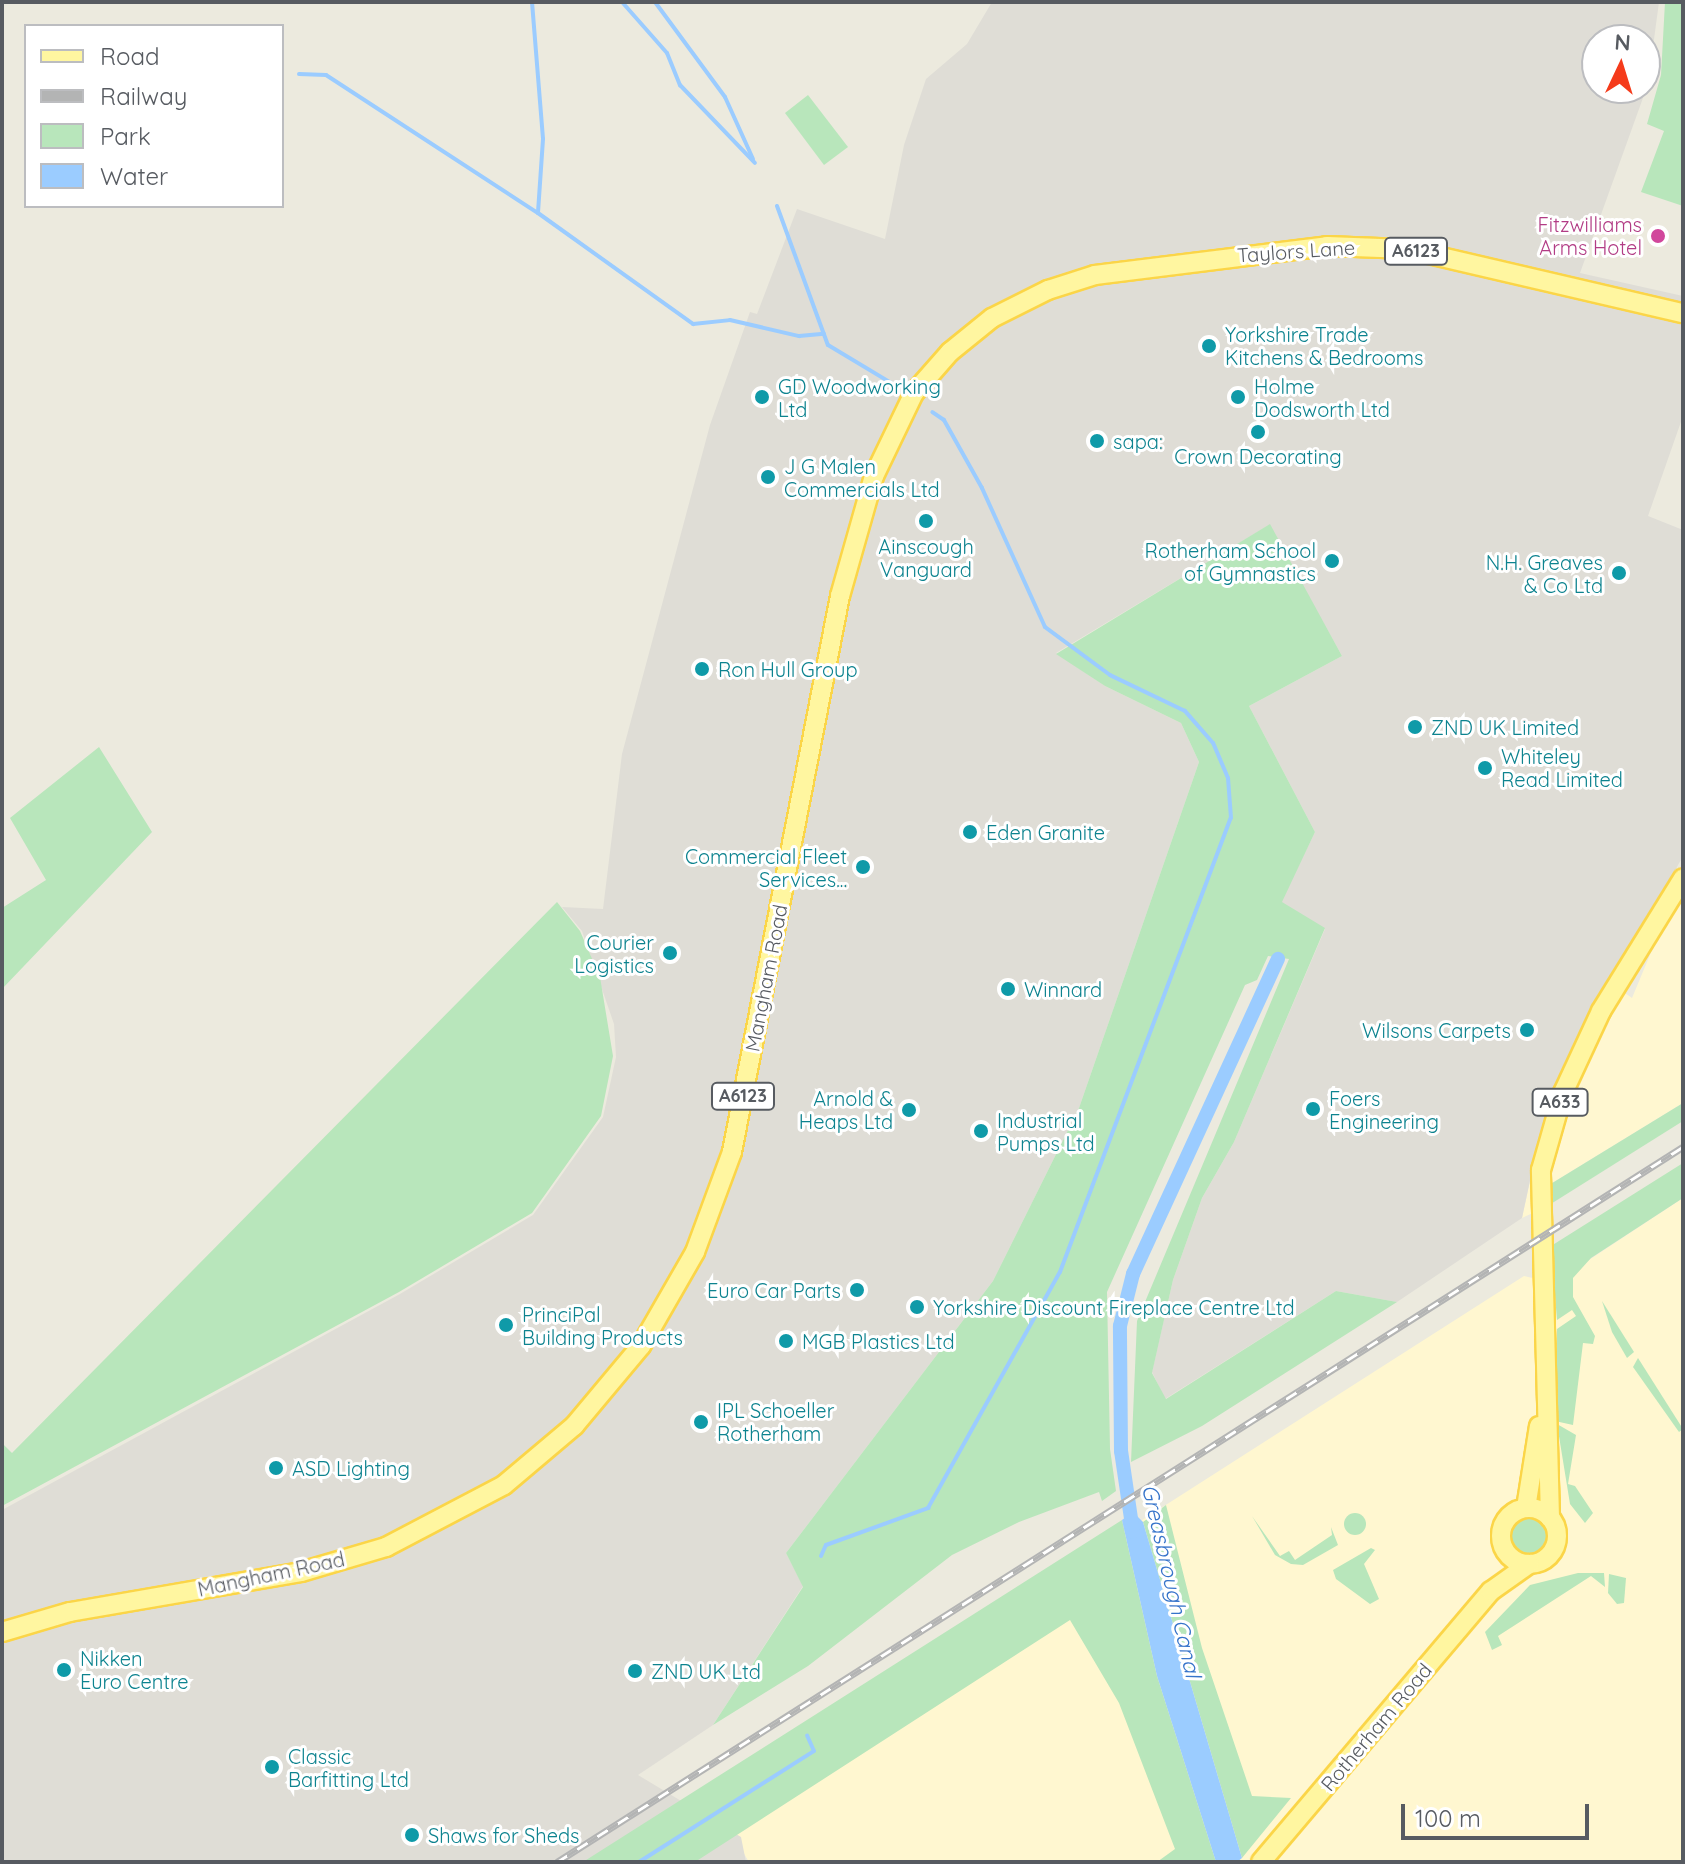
<!DOCTYPE html>
<style>
body{margin:0}
#map{position:relative;width:1685px;height:1864px;overflow:hidden;background:#eceade;font-family:Quicksand,sans-serif}
div>[style]{position:absolute}
[style*='--x']{left:calc(var(--x)*1px);top:calc(var(--y)*1px);width:calc(var(--w)*1px);rotate:calc(var(--a)*1deg)}
.commercial>*{inset:0;background:#fff7d0}
.industrial>*{inset:0;background:#dfddd6}
.green>*{inset:0;background:#b8e6bb}
.round{border-radius:50%}
.water>*{inset:0;background:#9bccff}
.stream>*{height:4px;margin:-2px;padding:0 2px;transform-origin:2px;border-radius:2px;background:#9bccff}
.canal>*{height:14px;margin:-7px;padding:0 7px;transform-origin:7px;border-radius:7px;background:#9bccff}
.roads{filter:drop-shadow(2px 0 #fbd548) drop-shadow(-2px 0 #fbd548) drop-shadow(0 2px #fbd548) drop-shadow(0 -2px #fbd548)}
.primary>*{height:18px;margin:-9px;padding:0 9px;transform-origin:9px;border-radius:9px;background:#fff6a0}
.primary>.ring{margin:-9px;padding:0;box-sizing:content-box;background:none;border:18px solid #fff6a0;border-radius:50%}
.rail>*{height:7px;margin-top:-3.5px;transform-origin:0;background:repeating-linear-gradient(90deg,#fff 0 12px,#b3b4b4 0 24px);box-sizing:border-box;border-block:2px solid #b3b4b4}
.dots>*{width:22px;height:22px;translate:-50% -50%;box-sizing:border-box;border:4px solid #fff;border-radius:50%}
span{translate:-50% -50%;white-space:nowrap;text-align:center;line-height:1.15;-webkit-text-stroke:6px #fff;paint-order:stroke}
.shield-label span{padding:2px 6px;background:#fff;border:2px solid;border-radius:6px;-webkit-text-stroke-width:0}
.shield-label{font-size:18px;color:#575b61;font-weight:700}
.hotel-label{font-size:20px;color:#b23c85}
.right{translate:-100% -50%;text-align:right}
.street-label{font-size:20px;color:#575b61}
.culture-label{font-size:20px;color:#0d838f}
.left{translate:0 -50%;text-align:left}
.water-label{font-size:22px;color:#3674ca;font-style:italic}
.frame{position:absolute;inset:0;border:4px solid #575b61;pointer-events:none}
.legend{position:absolute;left:24px;top:24px;width:260px;height:184px;box-sizing:border-box;background:#fff;border:2px solid #bcbdc0;margin:0;padding:10px 14px;list-style:none;font-size:24px;color:#575b61}
.legend li{display:flex;align-items:center;gap:16px;height:40px}
.legend b{width:40px;border:2px solid #bcbdc0}
.north{position:absolute;left:1581px;top:24px;width:80px;height:80px;box-sizing:border-box;background:#fff;border:2px solid #bcbdc0;border-radius:50%;rotate:4deg;font-size:22px;font-weight:700;line-height:32px;text-align:center;color:#575b61}
.north::after{content:'';display:block;margin:auto;width:28px;height:36px;background:#f53b1b;clip-path:polygon(50% 0,100% 100%,50% 72%,0 100%)}
.scale{position:absolute;left:1401px;top:1804px;width:188px;height:36px;box-sizing:border-box;border:4px solid #575b61;border-top:0;padding-left:10px;font-size:24px;line-height:28px;white-space:nowrap;color:#575b61;-webkit-text-stroke:6px #fff;paint-order:stroke}
</style>
<div id="map">
<div class="commercial">
<div style="clip-path:polygon(1683px 896px,1683px 1103px,1549px 1185px,1546px 1207px,1522px 1218px,1537px 1148px,1560px 1080px,1609px 982px,1632px 998px,1657px 938px)"></div>
<div style="clip-path:polygon(1683px 1198px,1683px 1862px,749px 1862px,732px 1834px,820px 1726px,1524px 1276px,1554px 1283px)"></div>
</div>
<div class="industrial">
<div style="clip-path:polygon(evenodd,992px 2px,1659px 2px,1648px 84px,1580px 273px,1683px 296px,1683px 416px,1648px 516px,1683px 530px,1683px 856px,1560px 1080px,1537px 1148px,1522px 1218px,1397px 1302px,1336px 1291px,1165px 1399px,1152px 1372px,1173px 1280px,1202px 1198px,1234px 1142px,1325px 929px,1281px 902px,1315px 832px,1249px 706px,1342px 656px,1269px 525px,1056px 653px,1105px 686px,1181px 723px,1199px 762px,1079px 1108px,993px 1281px,786px 1553px,803px 1586px,713px 1725px,638px 1775px,741px 1837px,746px 1862px,2px 1862px,2px 1510px,400px 1294px,533px 1215px,603px 1117px,616px 1057px,614px 1024px,582px 931px,562px 907px,603px 909px,622px 754px,710px 425px,750px 312px,757px 314px,797px 209px,885px 239px,904px 145px,926px 79px,967px 44px,992px 2px,1597px 40px,1645px 40px,1645px 88px,1597px 88px,1597px 40px)"></div>
</div>
<div class="green">
<div style="clip-path:polygon(1665px 2px,1683px 2px,1683px 206px,1641px 192px,1664px 131px,1647px 124px,1661px 75px)"></div>
<div style="clip-path:polygon(808px 95px,848px 147px,824px 165px,785px 113px)"></div>
<div style="clip-path:polygon(1270px 524px,1342px 656px,1249px 706px,1315px 832px,1282px 902px,1325px 928px,1234px 1142px,1202px 1198px,1173px 1280px,1152px 1373px,1166px 1399px,1336px 1291px,1397px 1302px,1202px 1426px,1131px 1462px,1137px 1321px,1289px 959px,1268px 956px,1257px 980px,1245px 985px,1107px 1292px,1110px 1449px,1116px 1491px,1102px 1501px,1099px 1492px,1019px 1522px,952px 1555px,808px 1666px,713px 1725px,803px 1587px,786px 1553px,993px 1281px,1079px 1108px,1199px 762px,1181px 723px,1105px 686px,1056px 654px)"></div>
<div style="clip-path:polygon(99px 747px,152px 832px,2px 989px,2px 908px,46px 880px,10px 818px)"></div>
<div style="clip-path:polygon(557px 902px,580px 931px,600px 977px,613px 1056px,601px 1116px,532px 1213px,399px 1292px,2px 1506px,2px 1443px,12px 1453px)"></div>
<div style="clip-path:polygon(1683px 1103px,1683px 1121px,1546px 1207px,1549px 1185px)"></div>
<div style="clip-path:polygon(1683px 1163px,1683px 1198px,1591px 1258px,1573px 1278px,1573px 1297px,1595px 1336px,1593px 1344px,1583px 1343px,1573px 1425px,1555px 1421px,1557px 1329px,1576px 1316px,1572px 1310px,1557px 1320px,1551px 1246px)"></div>
<div style="clip-path:polygon(1602px 1301px,1634px 1352px,1627px 1358px,1612px 1332px)"></div>
<div style="clip-path:polygon(1638px 1358px,1683px 1429px,1679px 1432px,1633px 1367px)"></div>
<div style="clip-path:polygon(1557px 1424px,1576px 1435px,1568px 1484px,1575px 1486px,1593px 1513px,1585px 1523px,1570px 1504px)"></div>
<div style="clip-path:polygon(1166px 1505px,1202px 1648px,1252px 1796px,1291px 1798px,1242px 1858px,1143px 1522px)"></div>
<div class="round" style="left:1344px;top:1513px;width:22px;height:22px"></div>
<div style="clip-path:polygon(1252px 1516px,1280px 1556px,1289px 1551px,1295px 1560px,1332px 1535px,1331px 1527px,1338px 1545px,1303px 1565px,1291px 1564px,1275px 1555px)"></div>
<div class="round" style="left:1511px;top:1518px;width:36px;height:36px"></div>
<div style="clip-path:polygon(1122px 1520px,1157px 1676px,1216px 1862px,1157px 1862px,1175px 1849px,1119px 1703px,1070px 1620px,695px 1862px,583px 1862px)"></div>
<div style="clip-path:polygon(1371px 1548px,1375px 1550px,1364px 1564px,1379px 1599px,1370px 1604px,1336px 1579px,1333px 1570px)"></div>
<div style="clip-path:polygon(1578px 1573px,1604px 1573px,1605px 1587px,1591px 1576px,1498px 1636px,1502px 1645px,1492px 1650px,1485px 1632px,1530px 1585px)"></div>
<div style="clip-path:polygon(1609px 1574px,1626px 1578px,1624px 1603px,1617px 1604px,1608px 1593px)"></div>
</div>
<div class="water">
<div style="clip-path:polygon(1133px 1512px,1143px 1522px,1242px 1858px,1237px 1862px,1216px 1862px,1157px 1676px,1122px 1520px)"></div>
</div>
<div class="stream">
<div style="--x:532;--y:2;--w:137;--a:85.4"></div>
<div style="--x:543;--y:139;--w:74;--a:93.9"></div>
<div style="--x:622;--y:2;--w:68;--a:48.6"></div>
<div style="--x:667;--y:53;--w:35;--a:68"></div>
<div style="--x:680;--y:85;--w:108;--a:46.1"></div>
<div style="--x:655;--y:2;--w:118;--a:53.6"></div>
<div style="--x:725;--y:97;--w:68;--a:65.7"></div>
<div style="--x:299;--y:74;--w:27;--a:2"></div>
<div style="--x:326;--y:75;--w:253;--a:33.1"></div>
<div style="--x:538;--y:213;--w:191;--a:35.6"></div>
<div style="--x:693;--y:324;--w:37;--a:-6"></div>
<div style="--x:730;--y:320;--w:71;--a:13.1"></div>
<div style="--x:799;--y:336;--w:25;--a:-5"></div>
<div style="--x:777;--y:206;--w:148;--a:69.9"></div>
<div style="--x:828;--y:345;--w:76;--a:31"></div>
<div style="--x:821;--y:1556;--w:12;--a:-66"></div>
<div style="--x:826;--y:1545;--w:109;--a:-19.9"></div>
<div style="--x:928;--y:1508;--w:270;--a:-60.8"></div>
<div style="--x:1060;--y:1272;--w:485;--a:-69.4"></div>
<div style="--x:1231;--y:818;--w:40;--a:-94.3"></div>
<div style="--x:1228;--y:778;--w:38;--a:-113"></div>
<div style="--x:1213;--y:743;--w:43;--a:-131.2"></div>
<div style="--x:1185;--y:711;--w:83;--a:-154.4"></div>
<div style="--x:1110;--y:675;--w:81;--a:-143.6"></div>
<div style="--x:1045;--y:627;--w:153;--a:-114.4"></div>
<div style="--x:982;--y:488;--w:78;--a:-119.2"></div>
<div style="--x:944;--y:420;--w:14;--a:-146"></div>
<div style="--x:639;--y:1862;--w:207;--a:-32.4"></div>
<div style="--x:814;--y:1751;--w:17;--a:-114"></div>
</div>
<div class="canal">
<div style="--x:1133;--y:1532;--w:82;--a:-98.4"></div>
<div style="--x:1121;--y:1451;--w:125;--a:-90.5"></div>
<div style="--x:1120;--y:1326;--w:54;--a:-76"></div>
<div style="--x:1133;--y:1274;--w:347;--a:-65.3"></div>
</div>
<div class="roads">
<div class="primary">
<div style="--x:1526;--y:1508;--w:83;--a:-81"></div>
<div class="ring" style="left:1501px;top:1508px;width:38px;height:38px"></div>
<div style="--x:1550;--y:1518;--w:348;--a:-91.5"></div>
<div style="--x:1541;--y:1170;--w:80;--a:-74.1"></div>
<div style="--x:1563;--y:1093;--w:90;--a:-65.1"></div>
<div style="--x:1601;--y:1011;--w:156;--a:-58.3"></div>
<div style="--x:2;--y:1632;--w:71;--a:-16.4"></div>
<div style="--x:70;--y:1612;--w:234;--a:-9.8"></div>
<div style="--x:301;--y:1572;--w:89;--a:-16.4"></div>
<div style="--x:386;--y:1547;--w:133;--a:-27.7"></div>
<div style="--x:504;--y:1485;--w:92;--a:-40.1"></div>
<div style="--x:574;--y:1426;--w:104;--a:-50.1"></div>
<div style="--x:641;--y:1346;--w:108;--a:-60.1"></div>
<div style="--x:695;--y:1252;--w:107;--a:-69.7"></div>
<div style="--x:732;--y:1152;--w:566;--a:-79.01"></div>
<div style="--x:840;--y:596;--w:125;--a:-74.2"></div>
<div style="--x:874;--y:476;--w:92;--a:-64.3"></div>
<div style="--x:914;--y:393;--w:55;--a:-48.7"></div>
<div style="--x:950;--y:352;--w:54;--a:-39"></div>
<div style="--x:992;--y:318;--w:63;--a:-26.6"></div>
<div style="--x:1048;--y:290;--w:49;--a:-17.7"></div>
<div style="--x:1095;--y:275;--w:234;--a:-7.1"></div>
<div style="--x:1327;--y:246;--w:80;--a:2.1"></div>
<div style="--x:1407;--y:249;--w:283;--a:13.1"></div>
<div style="--x:1261;--y:1862;--w:355;--a:-49.7"></div>
<div style="--x:1491;--y:1591;--w:47;--a:-35.4"></div>
</div>
</div>
<div class="rail">
<div style="--x:557;--y:1862;--w:1334;--a:-32.42"></div>
</div>
<div class="dots">
<div style="left:1658px;top:236px;background:#d1479c"></div>
<div style="left:1209px;top:346px;background:#0f9aa8"></div>
<div style="left:762px;top:397px;background:#0f9aa8"></div>
<div style="left:1238px;top:397px;background:#0f9aa8"></div>
<div style="left:1258px;top:432px;background:#0f9aa8"></div>
<div style="left:1097px;top:441px;background:#0f9aa8"></div>
<div style="left:768px;top:477px;background:#0f9aa8"></div>
<div style="left:926px;top:521px;background:#0f9aa8"></div>
<div style="left:1332px;top:561px;background:#0f9aa8"></div>
<div style="left:1619px;top:573px;background:#0f9aa8"></div>
<div style="left:702px;top:669px;background:#0f9aa8"></div>
<div style="left:1415px;top:727px;background:#0f9aa8"></div>
<div style="left:1485px;top:768px;background:#0f9aa8"></div>
<div style="left:970px;top:832px;background:#0f9aa8"></div>
<div style="left:863px;top:867px;background:#0f9aa8"></div>
<div style="left:670px;top:953px;background:#0f9aa8"></div>
<div style="left:1008px;top:989px;background:#0f9aa8"></div>
<div style="left:1527px;top:1030px;background:#0f9aa8"></div>
<div style="left:1313px;top:1109px;background:#0f9aa8"></div>
<div style="left:909px;top:1110px;background:#0f9aa8"></div>
<div style="left:981px;top:1131px;background:#0f9aa8"></div>
<div style="left:857px;top:1290px;background:#0f9aa8"></div>
<div style="left:917px;top:1307px;background:#0f9aa8"></div>
<div style="left:506px;top:1325px;background:#0f9aa8"></div>
<div style="left:786px;top:1341px;background:#0f9aa8"></div>
<div style="left:701px;top:1422px;background:#0f9aa8"></div>
<div style="left:276px;top:1468px;background:#0f9aa8"></div>
<div style="left:64px;top:1670px;background:#0f9aa8"></div>
<div style="left:635px;top:1671px;background:#0f9aa8"></div>
<div style="left:272px;top:1767px;background:#0f9aa8"></div>
<div style="left:412px;top:1835px;background:#0f9aa8"></div>
</div>
<div class="shield-label">
<span style="left:1416px;top:251px">A6123</span>
<span style="left:743px;top:1096px">A6123</span>
<span style="left:1560px;top:1102px">A633</span>
</div>
<div class="hotel-label">
<span class="right" style="left:1642px;top:236px">Fitzwilliams<br>Arms Hotel</span>
</div>
<div class="street-label">
<span style="left:1296px;top:251px;rotate:-4deg">Taylors Lane</span>
<span style="left:766px;top:978px;rotate:-79deg">Mangham Road</span>
<span style="left:271px;top:1574px;rotate:-12deg">Mangham Road</span>
<span style="left:1376px;top:1727px;rotate:-50deg">Rotherham Road</span>
</div>
<div class="culture-label">
<span class="left" style="left:1225px;top:346px">Yorkshire Trade<br>Kitchens &amp; Bedrooms</span>
<span class="left" style="left:778px;top:398px">GD Woodworking<br>Ltd</span>
<span class="left" style="left:1254px;top:398px">Holme<br>Dodsworth Ltd</span>
<span class="left" style="left:1113px;top:441px">sapa:</span>
<span style="left:1258px;top:456px">Crown Decorating</span>
<span class="left" style="left:784px;top:478px">J G Malen<br>Commercials Ltd</span>
<span style="left:926px;top:558px">Ainscough<br>Vanguard</span>
<span class="right" style="left:1316px;top:562px">Rotherham School<br>of Gymnastics</span>
<span class="right" style="left:1603px;top:574px">N.H. Greaves<br>&amp; Co Ltd</span>
<span class="left" style="left:718px;top:669px">Ron Hull Group</span>
<span class="left" style="left:1431px;top:727px">ZND UK Limited</span>
<span class="left" style="left:1501px;top:768px">Whiteley<br>Read Limited</span>
<span class="left" style="left:986px;top:832px">Eden Granite</span>
<span class="right" style="left:847px;top:868px">Commercial Fleet<br>Services...</span>
<span class="right" style="left:654px;top:954px">Courier<br>Logistics</span>
<span class="left" style="left:1024px;top:989px">Winnard</span>
<span class="right" style="left:1511px;top:1030px">Wilsons Carpets</span>
<span class="right" style="left:893px;top:1110px">Arnold &amp;<br>Heaps Ltd</span>
<span class="left" style="left:1329px;top:1110px">Foers<br>Engineering</span>
<span class="left" style="left:997px;top:1132px">Industrial<br>Pumps Ltd</span>
<span class="right" style="left:841px;top:1290px">Euro Car Parts</span>
<span class="left" style="left:933px;top:1307px">Yorkshire Discount Fireplace Centre Ltd</span>
<span class="left" style="left:522px;top:1326px">PrinciPal<br>Building Products</span>
<span class="left" style="left:802px;top:1341px">MGB Plastics Ltd</span>
<span class="left" style="left:717px;top:1422px">IPL Schoeller<br>Rotherham</span>
<span class="left" style="left:292px;top:1468px">ASD Lighting</span>
<span class="left" style="left:80px;top:1670px">Nikken<br>Euro Centre</span>
<span class="left" style="left:651px;top:1671px">ZND UK Ltd</span>
<span class="left" style="left:288px;top:1768px">Classic<br>Barfitting Ltd</span>
<span class="left" style="left:428px;top:1835px">Shaws for Sheds</span>
</div>
<div class="water-label">
<span style="left:1171px;top:1581px;rotate:77deg">Greasbrough Canal</span>
</div>
<div class="frame"></div>
<ul class="legend">
<li><b style="height:10px;background:#fff6a0"></b>Road</li>
<li><b style="height:10px;background:#b3b4b4"></b>Railway</li>
<li><b style="height:22px;background:#b8e6bb"></b>Park</li>
<li><b style="height:22px;background:#9bccff"></b>Water</li>
</ul>
<div class="north">N</div>
<div class="scale">100 m</div>
</div>
